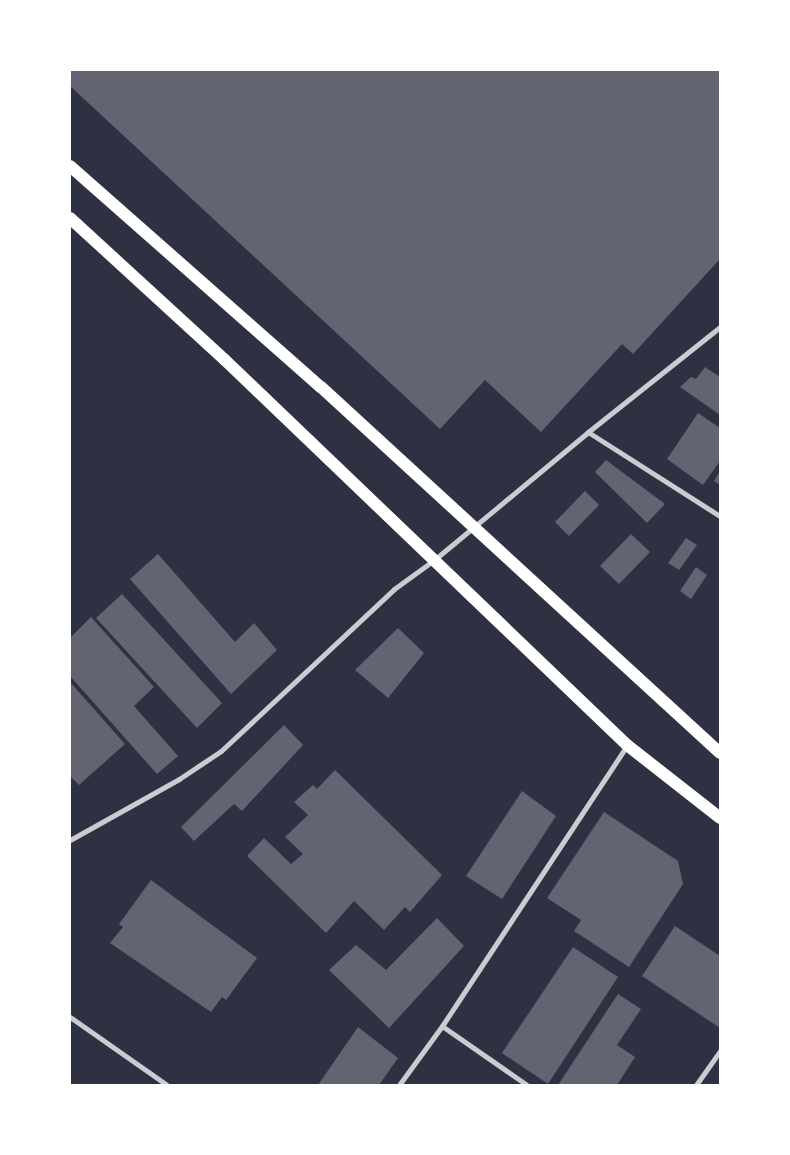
<!DOCTYPE html>
<style>
body{margin:0}
#map{position:relative;width:790px;height:1155px;overflow:hidden;background:#2d3142;font-family:Roboto,sans-serif}
div>[style]{position:absolute}
[style*='--x']{left:calc(var(--x)*1px);top:calc(var(--y)*1px);width:calc(var(--w)*1px);rotate:calc(var(--a)*1deg)}
.building>*{inset:0;background:#626471}
.minor>*{height:5px;margin:-2.5px;padding:0 2.5px;transform-origin:2.5px;border-radius:2.5px;background:#caccd0}
.primary>*{height:12px;margin:-6px;padding:0 6px;transform-origin:6px;border-radius:6px;background:#fff}
span{translate:-50% -50%;white-space:nowrap;text-align:center;line-height:1.15;-webkit-text-stroke:4.5px #fff;paint-order:stroke}
.frame{position:absolute;inset:0;border:71px solid #fff;pointer-events:none}
</style>
<div id="map">
<div class="building">
<div style="clip-path:polygon(70px 70px,720px 70px,720px 259px,633px 354px,622px 344px,541px 432px,485px 380px,440px 429px,70px 86px)"></div>
<div style="clip-path:polygon(705px 367px,720px 377px,720px 415px,680px 387px,691px 377px,696px 379px)"></div>
<div style="clip-path:polygon(698px 413px,720px 428px,720px 461px,703px 485px,667px 459px)"></div>
<div style="clip-path:polygon(606px 460px,665px 504px,647px 523px,595px 472px)"></div>
<div style="clip-path:polygon(720px 471px,720px 485px,714px 481px)"></div>
<div style="clip-path:polygon(585px 491px,599px 505px,569px 536px,555px 522px)"></div>
<div style="clip-path:polygon(631px 534px,650px 552px,619px 584px,600px 566px)"></div>
<div style="clip-path:polygon(686px 538px,697px 545px,679px 570px,668px 563px)"></div>
<div style="clip-path:polygon(158px 554px,235px 642px,254px 623px,277px 650px,231px 694px,130px 579px)"></div>
<div style="clip-path:polygon(696px 567px,707px 575px,691px 599px,680px 591px)"></div>
<div style="clip-path:polygon(122px 594px,222px 703px,197px 728px,96px 618px)"></div>
<div style="clip-path:polygon(91px 617px,154px 687px,134px 706px,178px 756px,157px 774px,70px 676px,70px 638px)"></div>
<div style="clip-path:polygon(398px 628px,424px 653px,388px 698px,355px 670px)"></div>
<div style="clip-path:polygon(70px 682px,125px 744px,79px 785px,70px 776px)"></div>
<div style="clip-path:polygon(284px 725px,303px 745px,242px 811px,234px 804px,194px 841px,181px 827px)"></div>
<div style="clip-path:polygon(335px 770px,442px 875px,410px 912px,405px 907px,384px 930px,354px 901px,326px 933px,247px 856px,264px 838px,291px 864px,303px 854px,285px 837px,308px 815px,294px 802px,313px 785px,317px 789px)"></div>
<div style="clip-path:polygon(522px 791px,556px 816px,502px 899px,466px 876px)"></div>
<div style="clip-path:polygon(604px 812px,678px 861px,683px 884px,629px 967px,574px 931px,581px 920px,547px 898px)"></div>
<div style="clip-path:polygon(151px 880px,257px 958px,226px 1000px,222px 997px,211px 1012px,110px 943px,123px 927px,119px 924px)"></div>
<div style="clip-path:polygon(437px 918px,464px 946px,389px 1028px,329px 970px,356px 945px,386px 970px)"></div>
<div style="clip-path:polygon(675px 926px,720px 956px,720px 1028px,642px 976px)"></div>
<div style="clip-path:polygon(573px 947px,618px 977px,548px 1084px,502px 1053px)"></div>
<div style="clip-path:polygon(618px 994px,641px 1009px,617px 1045px,635px 1057px,617px 1085px,558px 1085px)"></div>
<div style="clip-path:polygon(358px 1027px,398px 1058px,379px 1085px,318px 1085px)"></div>
</div>
<div class="minor">
<div style="--x:588;--y:432;--w:156;--a:32.5"></div>
<div style="--x:70;--y:840;--w:125;--a:-29.2"></div>
<div style="--x:179;--y:779;--w:50;--a:-33.7"></div>
<div style="--x:221;--y:751;--w:237;--a:-43.1"></div>
<div style="--x:394;--y:589;--w:49;--a:-35.9"></div>
<div style="--x:434;--y:560;--w:200;--a:-39.7"></div>
<div style="--x:588;--y:432;--w:169;--a:-38.5"></div>
<div style="--x:70;--y:1017;--w:118;--a:35"></div>
<div style="--x:442;--y:1026;--w:103;--a:34.8"></div>
<div style="--x:399;--y:1085;--w:73;--a:-53.9"></div>
<div style="--x:442;--y:1026;--w:336;--a:-56.6"></div>
<div style="--x:696;--y:1085;--w:42;--a:-54.8"></div>
</div>
<div class="primary">
<div style="--x:70;--y:166;--w:334;--a:41.4"></div>
<div style="--x:321;--y:387;--w:541;--a:42.53"></div>
<div style="--x:70;--y:218;--w:210;--a:42.5"></div>
<div style="--x:225;--y:360;--w:557;--a:43.76"></div>
<div style="--x:627;--y:745;--w:118;--a:38.1"></div>
</div>
<div class="frame"></div>
</div>
